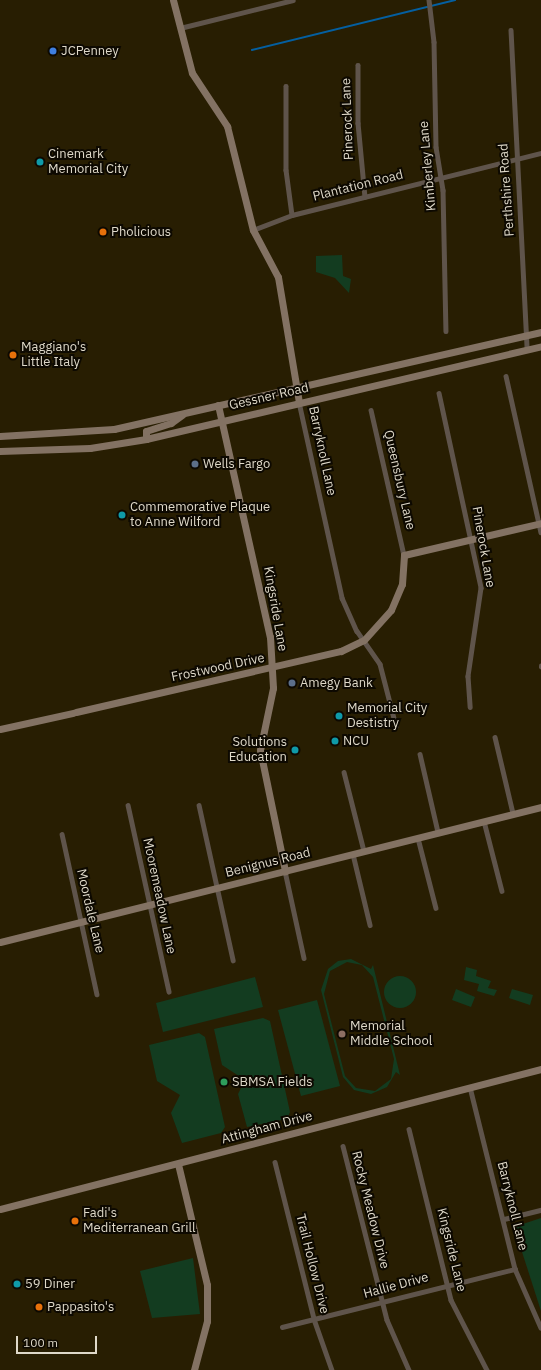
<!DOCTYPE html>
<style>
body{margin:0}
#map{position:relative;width:541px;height:1370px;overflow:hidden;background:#281e02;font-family:"IBM Plex Sans",sans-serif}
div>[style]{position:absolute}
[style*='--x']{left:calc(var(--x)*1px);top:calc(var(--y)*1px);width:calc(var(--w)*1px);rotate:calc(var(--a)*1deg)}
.green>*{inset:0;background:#133c20}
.round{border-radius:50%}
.stream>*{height:1.5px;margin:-0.75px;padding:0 0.75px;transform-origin:0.75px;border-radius:0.75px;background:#045fa0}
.street>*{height:4.5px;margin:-2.25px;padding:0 2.25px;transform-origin:2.25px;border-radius:2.25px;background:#5f544b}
.secondary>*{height:7px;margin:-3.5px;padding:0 3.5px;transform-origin:3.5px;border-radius:3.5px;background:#837263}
.dots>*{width:11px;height:11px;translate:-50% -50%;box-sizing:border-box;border:2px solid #0d0901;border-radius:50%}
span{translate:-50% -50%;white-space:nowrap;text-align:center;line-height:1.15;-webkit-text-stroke:4px #0d0901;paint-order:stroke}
.poi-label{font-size:13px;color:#dfd9c9}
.left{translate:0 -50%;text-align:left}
.right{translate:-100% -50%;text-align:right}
.street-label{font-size:13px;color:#dfd9c9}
.scale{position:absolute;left:16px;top:1336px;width:81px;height:18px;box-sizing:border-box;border:2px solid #dfd9c9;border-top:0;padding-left:5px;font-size:12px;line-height:14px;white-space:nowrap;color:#dfd9c9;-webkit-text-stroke:3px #0d0901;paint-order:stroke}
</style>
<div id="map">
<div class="green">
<div style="clip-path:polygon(342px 255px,343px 276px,351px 279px,349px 293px,335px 278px,316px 272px,316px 256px)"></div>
<div style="clip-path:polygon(evenodd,351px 959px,371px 969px,373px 965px,400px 1075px,396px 1072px,387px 1087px,371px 1094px,354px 1090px,343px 1077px,321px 990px,328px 969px,338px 961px,351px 959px,347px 962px,362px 965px,373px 977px,394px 1059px,391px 1079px,375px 1091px,356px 1088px,345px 1076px,324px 994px,330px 971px,347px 962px)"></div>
<div style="clip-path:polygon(466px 967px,477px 970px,476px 976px,491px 981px,488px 988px,497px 990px,494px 996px,477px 991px,479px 984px,464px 980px)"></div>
<div class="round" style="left:384px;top:976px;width:32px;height:32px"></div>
<div style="clip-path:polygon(255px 977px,263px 1007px,163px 1032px,156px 1003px)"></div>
<div style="clip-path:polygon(456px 989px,475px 997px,471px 1007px,452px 1000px)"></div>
<div style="clip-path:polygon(512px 989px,533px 995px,530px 1005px,509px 998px)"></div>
<div style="clip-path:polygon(317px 1000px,340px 1086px,301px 1096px,278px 1010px)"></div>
<div style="clip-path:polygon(263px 1018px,270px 1021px,290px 1112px,287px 1119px,247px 1127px,238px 1094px,245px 1080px,222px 1065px,214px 1029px)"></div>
<div style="clip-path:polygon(199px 1033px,205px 1037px,225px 1127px,221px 1133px,182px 1143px,171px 1113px,180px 1095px,157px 1081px,149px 1045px)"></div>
<div style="clip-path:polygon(541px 1218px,541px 1311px,514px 1227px)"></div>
<div style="clip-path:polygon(193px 1258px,200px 1314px,152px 1318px,140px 1271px)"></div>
</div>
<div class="stream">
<div style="--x:252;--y:50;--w:209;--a:-13.8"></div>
</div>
<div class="street">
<div style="--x:429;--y:0;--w:42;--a:83.2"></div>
<div style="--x:434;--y:42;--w:105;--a:88.9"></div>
<div style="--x:436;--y:147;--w:44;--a:80.8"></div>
<div style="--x:443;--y:190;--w:141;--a:88.8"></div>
<div style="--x:180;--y:28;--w:116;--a:-13.9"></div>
<div style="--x:511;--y:30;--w:319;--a:87.1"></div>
<div style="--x:358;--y:65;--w:58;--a:90"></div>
<div style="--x:358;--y:123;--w:74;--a:84.6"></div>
<div style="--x:286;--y:86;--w:84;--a:90"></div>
<div style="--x:286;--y:170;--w:45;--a:82.4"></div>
<div style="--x:253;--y:230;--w:42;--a:-21"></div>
<div style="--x:292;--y:215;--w:257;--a:-14"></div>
<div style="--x:506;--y:376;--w:160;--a:77.4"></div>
<div style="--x:439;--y:393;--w:199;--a:77.8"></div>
<div style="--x:481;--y:588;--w:89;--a:98.4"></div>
<div style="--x:468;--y:676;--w:31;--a:86"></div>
<div style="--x:299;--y:402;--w:201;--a:77.6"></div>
<div style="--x:342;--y:598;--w:36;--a:66"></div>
<div style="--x:357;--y:631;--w:40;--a:55.1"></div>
<div style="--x:380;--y:664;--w:64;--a:75.5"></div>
<div style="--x:371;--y:410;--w:149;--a:77.2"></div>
<div style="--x:541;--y:667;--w:1;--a:-90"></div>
<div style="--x:495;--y:737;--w:78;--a:76.7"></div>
<div style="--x:420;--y:754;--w:80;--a:77"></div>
<div style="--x:344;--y:772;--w:81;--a:75.8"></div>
<div style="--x:128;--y:805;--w:191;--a:77.6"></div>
<div style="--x:199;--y:805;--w:159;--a:77.6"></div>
<div style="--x:484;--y:821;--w:72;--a:75.6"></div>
<div style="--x:62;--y:834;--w:164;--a:77.7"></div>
<div style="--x:418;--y:838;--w:72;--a:75.6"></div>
<div style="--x:353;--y:854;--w:73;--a:76.5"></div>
<div style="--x:285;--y:871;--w:89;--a:77.7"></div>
<div style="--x:470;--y:1087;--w:187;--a:76.1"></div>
<div style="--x:515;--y:1269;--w:64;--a:66.2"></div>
<div style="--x:409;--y:1129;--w:176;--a:76.2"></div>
<div style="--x:451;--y:1300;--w:79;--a:62.8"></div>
<div style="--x:343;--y:1146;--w:179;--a:75.8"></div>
<div style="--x:387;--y:1320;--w:55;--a:66.3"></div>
<div style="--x:275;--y:1162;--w:162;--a:76"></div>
<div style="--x:314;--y:1319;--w:54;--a:70.6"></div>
<div style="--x:504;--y:1219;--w:38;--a:-14"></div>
<div style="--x:282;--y:1327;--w:240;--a:-14"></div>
</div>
<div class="secondary">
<div style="--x:173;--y:0;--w:75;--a:75.4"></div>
<div style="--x:192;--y:73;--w:64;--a:56.6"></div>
<div style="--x:227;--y:126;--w:107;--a:76"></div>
<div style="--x:253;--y:230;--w:53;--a:62"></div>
<div style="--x:278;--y:277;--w:127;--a:80.5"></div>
<div style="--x:218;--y:405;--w:238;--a:77.4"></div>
<div style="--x:270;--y:637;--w:51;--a:86.6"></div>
<div style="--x:273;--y:688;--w:63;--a:101.8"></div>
<div style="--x:260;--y:750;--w:124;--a:78.3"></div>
<div style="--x:0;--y:436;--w:114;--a:-3.5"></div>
<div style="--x:114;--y:429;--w:438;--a:-12.8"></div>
<div style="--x:146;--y:439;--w:8;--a:-90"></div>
<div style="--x:146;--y:431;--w:26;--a:-18"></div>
<div style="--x:171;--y:423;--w:14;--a:-36"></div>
<div style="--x:0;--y:451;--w:90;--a:-1.9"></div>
<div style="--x:90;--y:448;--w:57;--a:-9.1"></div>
<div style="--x:146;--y:439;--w:406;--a:-13.2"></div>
<div style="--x:76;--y:712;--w:272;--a:-13"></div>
<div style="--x:341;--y:651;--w:25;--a:-26"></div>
<div style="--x:364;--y:640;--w:40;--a:-48"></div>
<div style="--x:391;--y:610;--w:28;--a:-67"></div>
<div style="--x:402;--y:584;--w:29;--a:-86"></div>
<div style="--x:404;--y:555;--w:141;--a:-13.1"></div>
<div style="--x:0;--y:729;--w:75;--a:-12.4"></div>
<div style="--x:0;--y:942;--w:558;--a:-14.01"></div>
<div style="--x:178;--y:1164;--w:124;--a:76.5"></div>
<div style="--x:207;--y:1285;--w:36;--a:90"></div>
<div style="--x:207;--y:1321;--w:51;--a:104.9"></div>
<div style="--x:0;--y:1209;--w:559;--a:-14.51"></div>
</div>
<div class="dots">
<div style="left:53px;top:51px;background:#3f7fe0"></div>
<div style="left:40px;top:162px;background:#0f9aa8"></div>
<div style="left:103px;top:232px;background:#e8710a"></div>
<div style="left:13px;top:355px;background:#e8710a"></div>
<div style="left:195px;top:464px;background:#5c6f8a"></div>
<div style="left:122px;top:515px;background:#0f9aa8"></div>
<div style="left:292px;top:683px;background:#5c6f8a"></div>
<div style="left:339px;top:716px;background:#0f9aa8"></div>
<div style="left:335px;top:741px;background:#0f9aa8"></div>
<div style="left:295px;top:750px;background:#0f9aa8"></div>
<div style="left:342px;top:1034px;background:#8d6e63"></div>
<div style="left:224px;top:1082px;background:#2e9e5b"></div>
<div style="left:75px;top:1221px;background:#e8710a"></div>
<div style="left:17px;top:1284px;background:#0f9aa8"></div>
<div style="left:39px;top:1307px;background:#e8710a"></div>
</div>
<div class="poi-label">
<span class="left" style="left:61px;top:51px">JCPenney</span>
<span class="left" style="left:48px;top:162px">Cinemark<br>Memorial City</span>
<span class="left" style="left:111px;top:232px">Pholicious</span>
<span class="left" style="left:21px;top:355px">Maggiano's<br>Little Italy</span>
<span class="left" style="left:203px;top:464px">Wells Fargo</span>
<span class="left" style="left:130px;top:515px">Commemorative Plaque<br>to Anne Wilford</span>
<span class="left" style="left:300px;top:683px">Amegy Bank</span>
<span class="left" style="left:347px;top:716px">Memorial City<br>Destistry</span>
<span class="left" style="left:343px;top:741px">NCU</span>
<span class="right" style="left:287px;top:750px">Solutions<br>Education</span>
<span class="left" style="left:350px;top:1034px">Memorial<br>Middle School</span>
<span class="left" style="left:232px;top:1082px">SBMSA Fields</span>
<span class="left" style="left:83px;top:1221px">Fadi's<br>Mediterranean Grill</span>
<span class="left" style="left:25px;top:1284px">59 Diner</span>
<span class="left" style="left:47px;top:1307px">Pappasito's</span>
</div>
<div class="street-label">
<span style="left:348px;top:119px;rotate:-92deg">Pinerock Lane</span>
<span style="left:428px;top:166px;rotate:-95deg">Kimberley Lane</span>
<span style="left:358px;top:186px;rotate:-14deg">Plantation Road</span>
<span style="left:507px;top:190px;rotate:-94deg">Perthshire Road</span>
<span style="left:269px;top:397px;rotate:-13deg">Gessner Road</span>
<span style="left:322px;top:451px;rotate:78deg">Barryknoll Lane</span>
<span style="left:399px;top:480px;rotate:77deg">Queensbury Lane</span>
<span style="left:483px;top:547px;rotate:80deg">Pinerock Lane</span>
<span style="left:275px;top:609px;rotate:80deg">Kingsride Lane</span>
<span style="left:218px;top:668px;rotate:-12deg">Frostwood Drive</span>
<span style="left:268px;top:863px;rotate:-14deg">Benignus Road</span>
<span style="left:159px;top:896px;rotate:78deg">Mooremeadow Lane</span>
<span style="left:90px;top:911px;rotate:77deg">Moordale Lane</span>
<span style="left:267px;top:1128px;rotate:-15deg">Attingham Drive</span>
<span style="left:512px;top:1206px;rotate:76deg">Barryknoll Lane</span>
<span style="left:370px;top:1210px;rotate:76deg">Rocky Meadow Drive</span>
<span style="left:451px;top:1250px;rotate:76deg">Kingsride Lane</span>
<span style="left:312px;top:1264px;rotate:76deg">Trail Hollow Drive</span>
<span style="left:396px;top:1286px;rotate:-15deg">Hallie Drive</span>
</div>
<div class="scale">100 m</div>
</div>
